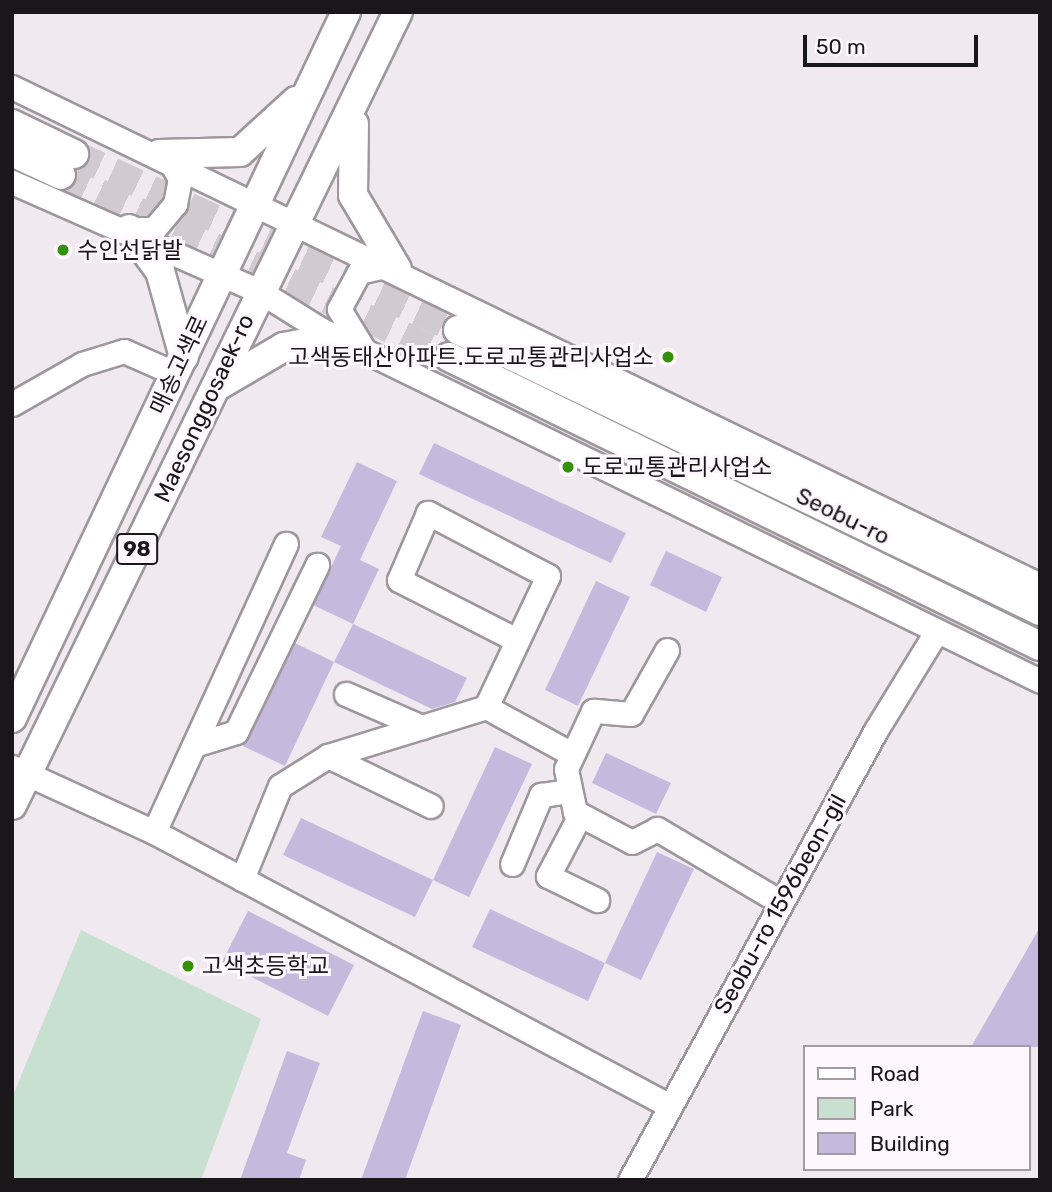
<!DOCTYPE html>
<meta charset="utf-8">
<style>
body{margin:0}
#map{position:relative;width:1052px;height:1192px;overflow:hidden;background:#f1e9f0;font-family:Rubik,"Noto Sans KR",sans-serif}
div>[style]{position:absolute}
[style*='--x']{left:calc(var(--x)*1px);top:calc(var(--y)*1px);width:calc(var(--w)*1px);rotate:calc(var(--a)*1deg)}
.green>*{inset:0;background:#c8e0cf}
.building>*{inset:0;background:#c5badd}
.major-tunnel>*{height:28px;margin-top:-14px;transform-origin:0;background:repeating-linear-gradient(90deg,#d1cad0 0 28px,transparent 0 42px)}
.roads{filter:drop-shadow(2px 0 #9e979d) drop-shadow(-2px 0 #9e979d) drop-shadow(0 2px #9e979d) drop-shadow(0 -2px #9e979d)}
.minor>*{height:23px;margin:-11.5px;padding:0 11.5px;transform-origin:11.5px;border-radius:11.5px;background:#fff}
.major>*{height:28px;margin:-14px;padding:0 14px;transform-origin:14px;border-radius:14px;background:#fff}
.dots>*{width:19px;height:19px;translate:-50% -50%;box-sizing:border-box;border:4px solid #fef7fe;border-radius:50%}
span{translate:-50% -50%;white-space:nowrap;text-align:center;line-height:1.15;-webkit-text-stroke:6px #fef7fe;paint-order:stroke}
.shield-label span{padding:2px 5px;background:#fef7fe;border:2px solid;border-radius:5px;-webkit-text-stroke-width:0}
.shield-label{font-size:21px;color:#1a171a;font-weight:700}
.poi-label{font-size:23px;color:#1a171a}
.left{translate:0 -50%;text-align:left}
.right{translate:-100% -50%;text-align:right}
.street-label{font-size:23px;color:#1a171a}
.frame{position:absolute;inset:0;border:14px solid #1a171a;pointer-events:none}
.legend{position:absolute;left:803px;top:1045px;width:228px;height:126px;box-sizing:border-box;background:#fef7fe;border:2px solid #a39da3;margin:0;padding:9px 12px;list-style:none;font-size:21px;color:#1a171a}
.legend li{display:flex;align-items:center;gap:14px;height:35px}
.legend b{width:35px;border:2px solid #a39da3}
.scale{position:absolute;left:803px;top:35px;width:175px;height:32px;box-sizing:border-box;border:4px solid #1a171a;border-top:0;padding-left:9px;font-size:21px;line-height:24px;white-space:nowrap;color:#1a171a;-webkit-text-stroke:5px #fef7fe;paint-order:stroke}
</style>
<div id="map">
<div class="green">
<div style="clip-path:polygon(81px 930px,261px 1019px,201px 1180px,12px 1180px,12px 1098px)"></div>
</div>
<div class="building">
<div style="clip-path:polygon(434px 443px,626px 533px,611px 563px,419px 474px)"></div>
<div style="clip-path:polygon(357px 462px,397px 481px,360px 560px,379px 569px,353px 624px,313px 605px,341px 546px,321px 537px)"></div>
<div style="clip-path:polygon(666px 551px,722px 577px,706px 612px,650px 585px)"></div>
<div style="clip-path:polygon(596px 581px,630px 597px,578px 706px,545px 690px)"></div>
<div style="clip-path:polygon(353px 624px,467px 678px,455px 702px,432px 709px,334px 662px)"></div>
<div style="clip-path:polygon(295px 643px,334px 662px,285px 766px,243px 746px)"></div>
<div style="clip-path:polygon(495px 747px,532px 764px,469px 897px,433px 880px)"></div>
<div style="clip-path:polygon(606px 753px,671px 783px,656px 814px,592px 783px)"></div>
<div style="clip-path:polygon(301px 818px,433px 880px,415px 917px,283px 855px)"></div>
<div style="clip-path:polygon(657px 852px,694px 869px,641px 980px,605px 963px)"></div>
<div style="clip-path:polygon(490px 909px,605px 963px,588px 1001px,472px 947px)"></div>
<div style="clip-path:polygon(248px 911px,354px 965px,328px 1016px,222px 962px)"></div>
<div style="clip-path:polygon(1040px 927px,1040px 1047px,971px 1047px)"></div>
<div style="clip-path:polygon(423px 1011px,461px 1025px,405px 1180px,361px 1180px)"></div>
<div style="clip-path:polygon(287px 1051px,320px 1063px,287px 1153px,306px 1160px,299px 1180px,240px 1180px)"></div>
</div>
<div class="major-tunnel">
<div style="--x:74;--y:154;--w:422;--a:24.6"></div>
<div style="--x:61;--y:175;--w:429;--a:25.1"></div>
</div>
<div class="roads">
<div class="minor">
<div style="--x:12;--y:87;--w:1142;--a:25.85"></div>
<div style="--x:12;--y:182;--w:270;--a:23.8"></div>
<div style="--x:259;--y:291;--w:72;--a:31.9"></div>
<div style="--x:320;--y:329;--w:801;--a:26.05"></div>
<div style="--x:129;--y:229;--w:25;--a:0"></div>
<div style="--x:154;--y:229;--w:33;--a:-50"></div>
<div style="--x:175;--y:204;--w:25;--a:-79"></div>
<div style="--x:180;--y:179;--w:23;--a:-119"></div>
<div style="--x:364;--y:350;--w:48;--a:-121.4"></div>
<div style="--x:339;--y:309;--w:42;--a:-61.6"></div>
<div style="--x:359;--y:272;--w:31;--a:-13"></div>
<div style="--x:12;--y:404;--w:81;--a:-29.7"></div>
<div style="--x:82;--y:364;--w:44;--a:-17.2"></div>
<div style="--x:124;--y:351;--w:57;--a:23.9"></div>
<div style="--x:667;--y:650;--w:73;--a:119.4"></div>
<div style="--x:631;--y:714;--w:38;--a:-175"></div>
<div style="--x:593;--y:711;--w:64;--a:115"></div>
<div style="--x:566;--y:769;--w:44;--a:78.2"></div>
<div style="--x:575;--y:812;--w:64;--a:27.8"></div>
<div style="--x:632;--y:842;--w:28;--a:-27"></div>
<div style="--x:657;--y:829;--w:128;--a:30.6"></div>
<div style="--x:346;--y:694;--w:83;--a:23.5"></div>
<div style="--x:486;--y:707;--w:145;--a:-64.7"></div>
<div style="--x:548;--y:576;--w:136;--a:-152.3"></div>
<div style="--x:428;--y:513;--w:73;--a:113.4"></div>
<div style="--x:399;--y:580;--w:132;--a:27"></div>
<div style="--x:194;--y:745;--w:44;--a:-17.2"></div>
<div style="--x:236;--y:732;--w:186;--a:-64.1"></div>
<div style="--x:328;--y:756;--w:114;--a:25.9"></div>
<div style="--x:12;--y:767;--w:156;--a:24.6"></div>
<div style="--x:154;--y:832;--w:584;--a:27.97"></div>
<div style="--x:580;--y:815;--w:69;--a:117.7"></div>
<div style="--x:548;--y:876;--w:55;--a:26.1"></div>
<div style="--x:154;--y:832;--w:317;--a:-65.4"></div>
<div style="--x:512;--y:864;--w:75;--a:-67.2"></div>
<div style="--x:541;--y:795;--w:28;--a:-8"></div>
<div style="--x:242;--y:879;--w:100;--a:-67.8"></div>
<div style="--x:280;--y:786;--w:57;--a:-32"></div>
<div style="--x:328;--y:756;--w:165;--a:-17.2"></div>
<div style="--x:486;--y:707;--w:98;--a:28.7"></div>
<div style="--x:630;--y:1180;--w:513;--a:-61.34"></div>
<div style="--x:876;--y:730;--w:115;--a:-58.5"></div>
</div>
<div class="major">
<div style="--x:12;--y:124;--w:69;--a:25.8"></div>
<div style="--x:354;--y:124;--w:71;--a:90.8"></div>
<div style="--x:353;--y:195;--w:86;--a:59.3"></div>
<div style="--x:12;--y:152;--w:54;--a:25.1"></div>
<div style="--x:159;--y:154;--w:81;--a:-1.4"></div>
<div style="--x:240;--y:152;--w:76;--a:-42.3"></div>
<div style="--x:129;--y:229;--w:52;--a:53.6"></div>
<div style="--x:160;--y:271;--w:89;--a:74.4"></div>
<div style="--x:458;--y:330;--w:646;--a:25.77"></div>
<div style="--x:449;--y:357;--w:658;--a:26.06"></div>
<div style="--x:216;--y:387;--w:79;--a:-30.5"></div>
<div style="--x:284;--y:347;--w:54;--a:-10.7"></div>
<div style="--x:12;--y:718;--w:781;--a:-64.68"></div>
<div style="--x:12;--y:805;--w:882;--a:-64.05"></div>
</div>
</div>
<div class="dots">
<div style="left:63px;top:250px;background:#339109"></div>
<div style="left:668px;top:357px;background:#339109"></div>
<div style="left:568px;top:467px;background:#339109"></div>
<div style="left:188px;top:966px;background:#339109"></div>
</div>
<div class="shield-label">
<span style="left:137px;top:549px">98</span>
</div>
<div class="poi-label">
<span class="left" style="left:77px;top:250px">수인선닭발</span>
<span class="right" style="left:654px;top:357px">고색동태산아파트.도로교통관리사업소</span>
<span class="left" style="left:582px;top:467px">도로교통관리사업소</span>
<span class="left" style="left:202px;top:966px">고색초등학교</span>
</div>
<div class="street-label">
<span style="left:179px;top:365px;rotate:-65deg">매송고색로</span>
<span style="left:204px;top:408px;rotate:-65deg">Maesonggosaek-ro</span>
<span style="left:843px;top:516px;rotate:26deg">Seobu-ro</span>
<span style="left:780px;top:904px;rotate:-61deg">Seobu-ro 1596beon-gil</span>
</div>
<div class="frame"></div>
<ul class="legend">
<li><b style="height:9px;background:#fff"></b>Road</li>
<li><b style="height:19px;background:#c8e0cf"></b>Park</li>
<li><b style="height:19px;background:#c5badd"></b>Building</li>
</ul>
<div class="scale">50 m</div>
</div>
